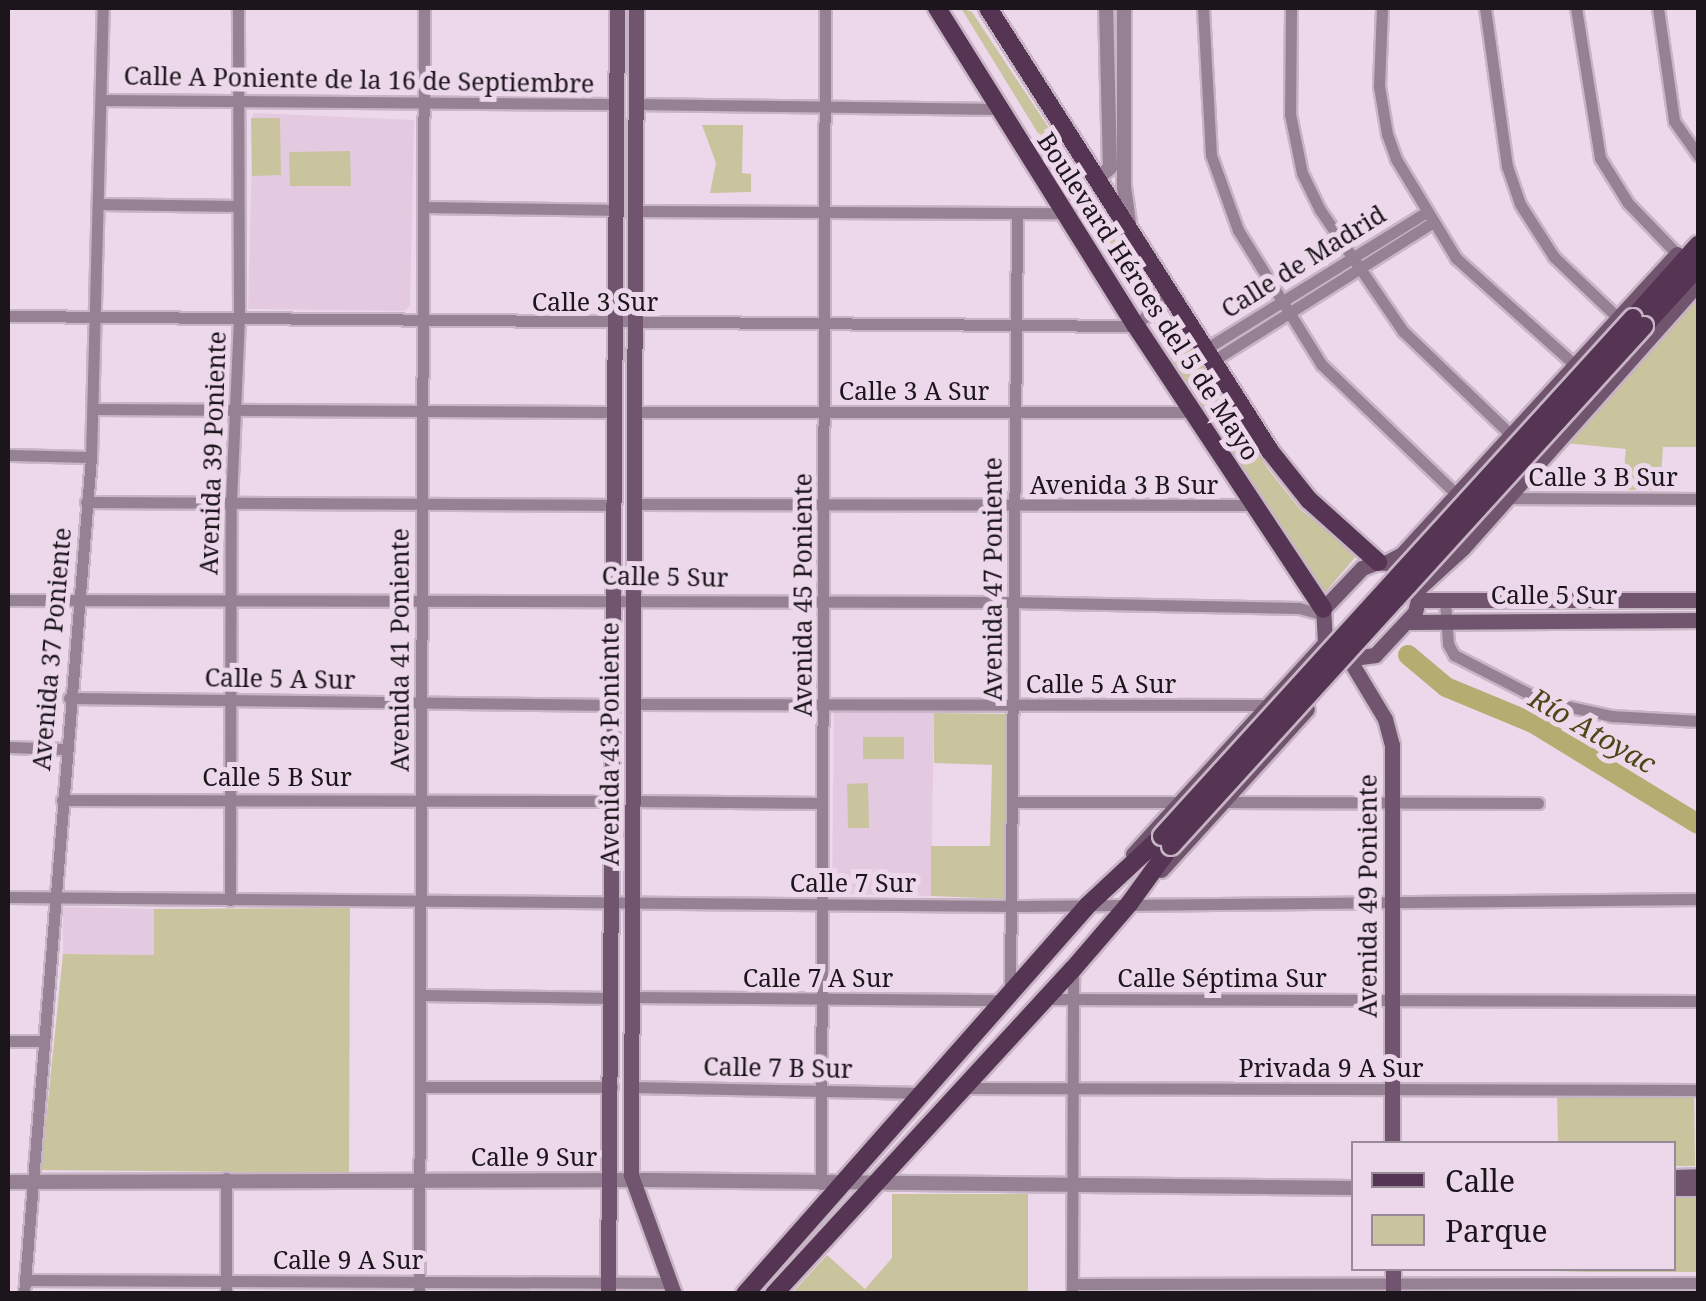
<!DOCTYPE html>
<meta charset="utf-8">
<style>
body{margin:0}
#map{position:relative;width:1706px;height:1301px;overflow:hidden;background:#ecd8ea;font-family:"Noto Serif",serif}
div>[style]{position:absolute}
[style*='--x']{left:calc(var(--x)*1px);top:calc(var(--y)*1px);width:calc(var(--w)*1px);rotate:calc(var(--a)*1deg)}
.built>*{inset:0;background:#e4cae1}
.green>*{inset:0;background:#c9c49e}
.river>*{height:20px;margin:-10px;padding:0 10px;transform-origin:10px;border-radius:10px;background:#b4ac71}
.roads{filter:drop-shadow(2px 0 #c7b5c5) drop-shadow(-2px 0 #c7b5c5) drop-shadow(0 2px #c7b5c5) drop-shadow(0 -2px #c7b5c5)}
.minor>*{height:11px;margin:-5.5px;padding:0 5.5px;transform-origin:5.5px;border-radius:5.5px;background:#958193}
.tertiary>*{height:14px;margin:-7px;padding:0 7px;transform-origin:7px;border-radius:7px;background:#958193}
.secondary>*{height:15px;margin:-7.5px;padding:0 7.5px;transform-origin:7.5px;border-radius:7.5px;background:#71546e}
.primary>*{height:18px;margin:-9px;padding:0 9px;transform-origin:9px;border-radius:9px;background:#563554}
.bridges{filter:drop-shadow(2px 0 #c7b5c5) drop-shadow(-2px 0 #c7b5c5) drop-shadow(0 2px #c7b5c5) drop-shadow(0 -2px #c7b5c5)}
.primary-bridge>*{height:18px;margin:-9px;padding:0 9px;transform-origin:9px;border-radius:9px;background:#563554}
span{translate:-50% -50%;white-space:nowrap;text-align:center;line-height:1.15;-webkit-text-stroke:10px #ecd8ea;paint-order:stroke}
.street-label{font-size:25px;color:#1c151b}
.water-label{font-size:28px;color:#4c4617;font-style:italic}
.frame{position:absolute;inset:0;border:10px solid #1c151b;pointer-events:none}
.legend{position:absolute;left:1351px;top:1141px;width:325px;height:130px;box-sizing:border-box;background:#ecd8ea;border:2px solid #998a97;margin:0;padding:12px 18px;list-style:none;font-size:30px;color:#1c151b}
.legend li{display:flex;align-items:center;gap:20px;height:50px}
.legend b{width:50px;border:2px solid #998a97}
</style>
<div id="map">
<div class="built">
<div style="clip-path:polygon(253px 113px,414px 120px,410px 306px,404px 311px,248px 309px)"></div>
<div style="clip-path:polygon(834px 711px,934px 713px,931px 896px,832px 894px)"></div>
<div style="clip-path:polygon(63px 907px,154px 909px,154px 955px,63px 954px)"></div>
</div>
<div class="green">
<div style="clip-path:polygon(961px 8px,972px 12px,1149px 279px,1155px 296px,1142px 298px,1133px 288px)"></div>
<div style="clip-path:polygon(251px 118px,280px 118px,281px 175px,252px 176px)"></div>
<div style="clip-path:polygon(702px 125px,743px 125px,742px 173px,751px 174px,751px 192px,710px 193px,716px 163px)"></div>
<div style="clip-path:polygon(350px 151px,351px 186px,290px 186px,289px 152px)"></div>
<div style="clip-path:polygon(1698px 291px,1698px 447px,1663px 447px,1660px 490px,1622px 490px,1626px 449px,1565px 443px)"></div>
<div style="clip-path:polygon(1158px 313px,1171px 318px,1268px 469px,1300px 509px,1357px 555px,1324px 594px,1251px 487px,1173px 361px,1155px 328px,1153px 319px)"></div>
<div style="clip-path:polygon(934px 713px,1007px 714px,1012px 722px,1012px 893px,1005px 899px,931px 896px,931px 846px,990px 846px,992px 765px,934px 763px)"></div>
<div style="clip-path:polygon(863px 737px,904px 737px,904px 759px,863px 759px)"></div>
<div style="clip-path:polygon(868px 783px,869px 828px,848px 828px,847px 784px)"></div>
<div style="clip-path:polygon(350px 908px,349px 1173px,41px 1170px,63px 954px,154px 955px,154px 909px)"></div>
<div style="clip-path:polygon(1694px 1091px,1695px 1166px,1674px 1166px,1674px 1144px,1558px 1143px,1557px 1093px)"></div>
<div style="clip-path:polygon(892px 1194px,1028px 1194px,1028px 1293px,792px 1293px,827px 1255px,865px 1289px,892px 1258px)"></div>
<div style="clip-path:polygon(1674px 1194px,1697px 1194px,1697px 1272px,1555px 1272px,1674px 1268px)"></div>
</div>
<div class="river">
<div style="--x:1408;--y:655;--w:50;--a:40.1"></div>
<div style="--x:1446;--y:687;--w:94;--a:22.5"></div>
<div style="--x:1533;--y:723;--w:193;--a:31.5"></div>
</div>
<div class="roads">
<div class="minor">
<div style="--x:1203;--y:8;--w:147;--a:86.9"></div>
<div style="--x:1211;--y:155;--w:80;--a:70.2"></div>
<div style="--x:1238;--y:230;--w:158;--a:58.2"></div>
<div style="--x:1321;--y:364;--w:189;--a:43.9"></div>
<div style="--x:1291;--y:8;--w:106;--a:90.5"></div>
<div style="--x:1290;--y:114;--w:60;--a:78.5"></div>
<div style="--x:1302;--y:173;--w:41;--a:64.1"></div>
<div style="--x:1320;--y:210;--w:147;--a:55.6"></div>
<div style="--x:1403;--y:331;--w:150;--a:43.9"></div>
<div style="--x:1382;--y:8;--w:78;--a:92.2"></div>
<div style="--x:1379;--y:86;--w:49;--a:80.5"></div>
<div style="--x:1387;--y:134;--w:27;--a:70"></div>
<div style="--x:1396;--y:159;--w:116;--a:58.8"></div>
<div style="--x:1456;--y:258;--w:161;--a:42"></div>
<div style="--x:1485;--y:8;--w:160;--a:82.1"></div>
<div style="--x:1507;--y:166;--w:40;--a:71.1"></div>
<div style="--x:1520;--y:204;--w:63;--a:57.3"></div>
<div style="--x:1554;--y:257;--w:90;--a:43.6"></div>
<div style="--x:1576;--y:8;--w:152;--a:80.9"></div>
<div style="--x:1600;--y:158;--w:53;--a:58.1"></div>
<div style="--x:1628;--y:203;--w:71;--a:46.1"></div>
<div style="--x:1658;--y:8;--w:114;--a:81.9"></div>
<div style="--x:1674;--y:121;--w:42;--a:54.8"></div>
<div style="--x:102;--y:100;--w:514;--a:0.45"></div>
<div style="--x:635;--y:104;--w:365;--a:0.8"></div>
<div style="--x:100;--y:204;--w:137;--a:0.8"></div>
<div style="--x:424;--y:207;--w:191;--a:0.9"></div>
<div style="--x:636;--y:211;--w:429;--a:0.3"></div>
<div style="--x:8;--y:316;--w:1128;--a:0.51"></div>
<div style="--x:1136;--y:326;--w:46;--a:-45.9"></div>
<div style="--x:1204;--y:350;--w:262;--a:-31.8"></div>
<div style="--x:1211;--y:362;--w:262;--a:-32.2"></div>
<div style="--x:93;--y:409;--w:522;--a:0.33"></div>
<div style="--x:635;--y:412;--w:558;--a:0"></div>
<div style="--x:8;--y:455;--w:83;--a:1.4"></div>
<div style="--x:1507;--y:498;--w:191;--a:0.3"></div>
<div style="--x:86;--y:502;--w:529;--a:0.32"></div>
<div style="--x:635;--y:504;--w:618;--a:0.09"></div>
<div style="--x:8;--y:600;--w:1004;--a:0.11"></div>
<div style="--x:1012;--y:602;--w:287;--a:1.2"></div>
<div style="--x:1299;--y:608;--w:24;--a:15"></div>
<div style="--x:1445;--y:601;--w:43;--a:86"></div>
<div style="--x:1448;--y:644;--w:13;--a:61"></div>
<div style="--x:1454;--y:655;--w:100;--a:27.3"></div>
<div style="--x:1543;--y:701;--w:71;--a:12.3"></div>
<div style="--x:1612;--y:716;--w:86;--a:3.3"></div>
<div style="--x:69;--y:698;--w:542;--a:0.74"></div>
<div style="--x:634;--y:704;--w:633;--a:0.09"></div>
<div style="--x:8;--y:747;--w:57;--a:2"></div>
<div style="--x:62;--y:800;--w:550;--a:0.1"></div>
<div style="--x:634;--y:801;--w:188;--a:0.6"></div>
<div style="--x:1015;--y:802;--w:162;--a:0"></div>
<div style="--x:1224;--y:802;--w:314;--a:0.2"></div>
<div style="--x:8;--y:897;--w:1006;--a:0.51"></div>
<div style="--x:1014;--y:906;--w:684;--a:-0.59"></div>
<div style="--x:230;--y:900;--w:399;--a:-89.9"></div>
<div style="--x:231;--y:501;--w:185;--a:-87.5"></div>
<div style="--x:239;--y:316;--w:308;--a:-90.2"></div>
<div style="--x:1010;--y:991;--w:775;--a:-89.48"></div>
<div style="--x:421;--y:995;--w:191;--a:0.9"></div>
<div style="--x:633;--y:997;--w:369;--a:0.5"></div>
<div style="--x:1045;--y:999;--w:653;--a:0.18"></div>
<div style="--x:8;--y:1041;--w:36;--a:0"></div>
<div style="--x:422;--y:1087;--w:190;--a:0"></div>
<div style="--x:632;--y:1087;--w:291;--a:1.2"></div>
<div style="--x:963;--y:1088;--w:735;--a:0.16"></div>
<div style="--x:226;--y:1178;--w:116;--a:90"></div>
<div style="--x:821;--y:1184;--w:1176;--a:-89.81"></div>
<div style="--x:25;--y:1280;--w:645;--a:0.27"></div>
<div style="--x:1072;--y:1284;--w:626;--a:-0.09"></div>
<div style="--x:24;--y:1294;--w:840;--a:-85.42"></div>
<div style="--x:91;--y:457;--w:449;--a:-88.5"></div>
<div style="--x:419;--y:1294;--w:1286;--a:-89.78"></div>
<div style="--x:1072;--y:1294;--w:325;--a:-89.8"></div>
</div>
<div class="tertiary">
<div style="--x:1124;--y:8;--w:179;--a:90"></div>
<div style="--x:1124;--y:187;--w:37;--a:82"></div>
<div style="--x:1098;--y:178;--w:16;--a:-40"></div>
<div style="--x:1110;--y:168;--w:160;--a:-91.4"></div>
<div style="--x:8;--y:1182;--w:637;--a:-0.18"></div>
<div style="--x:645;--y:1180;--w:709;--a:0.65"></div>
</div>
<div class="secondary">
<div style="--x:636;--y:8;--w:1167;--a:90.25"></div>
<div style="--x:631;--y:1175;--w:127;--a:70.1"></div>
<div style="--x:1378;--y:562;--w:17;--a:7"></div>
<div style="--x:1395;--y:564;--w:23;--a:40"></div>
<div style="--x:1413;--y:579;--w:22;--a:77"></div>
<div style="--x:1418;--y:600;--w:12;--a:104"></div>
<div style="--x:1415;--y:612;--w:59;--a:132.9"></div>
<div style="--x:1375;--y:655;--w:29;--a:172"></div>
<div style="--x:1346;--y:659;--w:26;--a:-143"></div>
<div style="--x:1325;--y:643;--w:34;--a:-93"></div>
<div style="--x:1323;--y:609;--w:57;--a:-46.4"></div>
<div style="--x:1362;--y:568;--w:17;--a:-21"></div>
<div style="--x:1387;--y:562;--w:17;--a:-28"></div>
<div style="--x:1402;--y:554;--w:407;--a:-47.5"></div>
<div style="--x:1417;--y:590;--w:62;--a:-42.4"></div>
<div style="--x:1463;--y:548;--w:354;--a:-48.4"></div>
<div style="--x:1418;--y:600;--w:280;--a:0"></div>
<div style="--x:1409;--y:622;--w:289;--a:-0.4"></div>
<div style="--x:1349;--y:659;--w:70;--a:59"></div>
<div style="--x:1385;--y:719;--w:27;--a:75"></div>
<div style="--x:1392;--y:745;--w:399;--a:90"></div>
<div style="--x:1133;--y:854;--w:285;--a:-47.7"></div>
<div style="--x:1161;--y:870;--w:217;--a:-47.8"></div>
<div style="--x:1674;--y:1177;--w:24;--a:-2"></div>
<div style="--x:1674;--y:1188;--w:24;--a:0"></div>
<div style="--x:608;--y:1294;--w:1286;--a:-89.6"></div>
<div style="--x:1393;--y:1294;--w:26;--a:-90"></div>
</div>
<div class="primary">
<div style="--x:937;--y:8;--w:375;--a:58"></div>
<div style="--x:1136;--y:326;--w:339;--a:56.5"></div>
<div style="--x:988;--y:8;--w:525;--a:57.52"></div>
<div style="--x:1270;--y:451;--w:63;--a:51.5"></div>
<div style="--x:1309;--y:500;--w:93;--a:41.9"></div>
<div style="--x:1633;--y:318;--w:98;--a:-48.3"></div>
<div style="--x:1644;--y:326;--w:80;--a:-47.5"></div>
<div style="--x:745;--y:1294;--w:519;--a:-48.6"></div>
<div style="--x:1088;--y:905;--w:101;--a:-43"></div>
<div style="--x:774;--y:1294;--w:442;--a:-47.4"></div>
<div style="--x:1073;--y:969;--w:86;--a:-49.3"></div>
<div style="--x:1129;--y:904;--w:72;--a:-54.1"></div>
</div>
</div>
<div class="bridges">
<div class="primary-bridge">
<div style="--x:1162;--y:836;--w:700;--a:-47.72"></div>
<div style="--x:1171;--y:846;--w:703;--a:-47.71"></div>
</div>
</div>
<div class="street-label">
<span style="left:359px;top:79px;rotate:1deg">Calle A Poniente de la 16 de Septiembre</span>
<span style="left:1303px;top:261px;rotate:-32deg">Calle de Madrid</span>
<span style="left:1149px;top:296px;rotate:57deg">Boulevard Héroes del 5 de Mayo</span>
<span style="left:595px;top:301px">Calle 3 Sur</span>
<span style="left:914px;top:390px">Calle 3 A Sur</span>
<span style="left:212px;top:453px;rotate:-88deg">Avenida 39 Poniente</span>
<span style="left:1603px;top:476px">Calle 3 B Sur</span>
<span style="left:1124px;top:484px">Avenida 3 B Sur</span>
<span style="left:665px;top:576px;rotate:1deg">Calle 5 Sur</span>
<span style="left:992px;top:579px;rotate:-90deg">Avenida 47 Poniente</span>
<span style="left:1554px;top:594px">Calle 5 Sur</span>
<span style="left:802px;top:595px;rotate:-90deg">Avenida 45 Poniente</span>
<span style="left:51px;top:649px;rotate:-85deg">Avenida 37 Poniente</span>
<span style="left:399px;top:650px;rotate:-90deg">Avenida 41 Poniente</span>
<span style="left:280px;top:678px;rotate:1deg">Calle 5 A Sur</span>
<span style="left:1101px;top:683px">Calle 5 A Sur</span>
<span style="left:609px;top:744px;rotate:-90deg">Avenida 43 Poniente</span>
<span style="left:277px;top:776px">Calle 5 B Sur</span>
<span style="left:853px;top:882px">Calle 7 Sur</span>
<span style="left:1367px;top:896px;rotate:-90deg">Avenida 49 Poniente</span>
<span style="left:818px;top:977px">Calle 7 A Sur</span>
<span style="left:1222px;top:977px">Calle Séptima Sur</span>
<span style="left:778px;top:1067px;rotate:1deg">Calle 7 B Sur</span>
<span style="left:1331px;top:1067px">Privada 9 A Sur</span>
<span style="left:534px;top:1156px">Calle 9 Sur</span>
<span style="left:348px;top:1259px">Calle 9 A Sur</span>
</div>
<div class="water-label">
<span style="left:1593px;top:730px;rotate:30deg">Río Atoyac</span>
</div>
<div class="frame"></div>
<ul class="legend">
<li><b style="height:12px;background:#563554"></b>Calle</li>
<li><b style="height:28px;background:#c9c49e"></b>Parque</li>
</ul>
</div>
